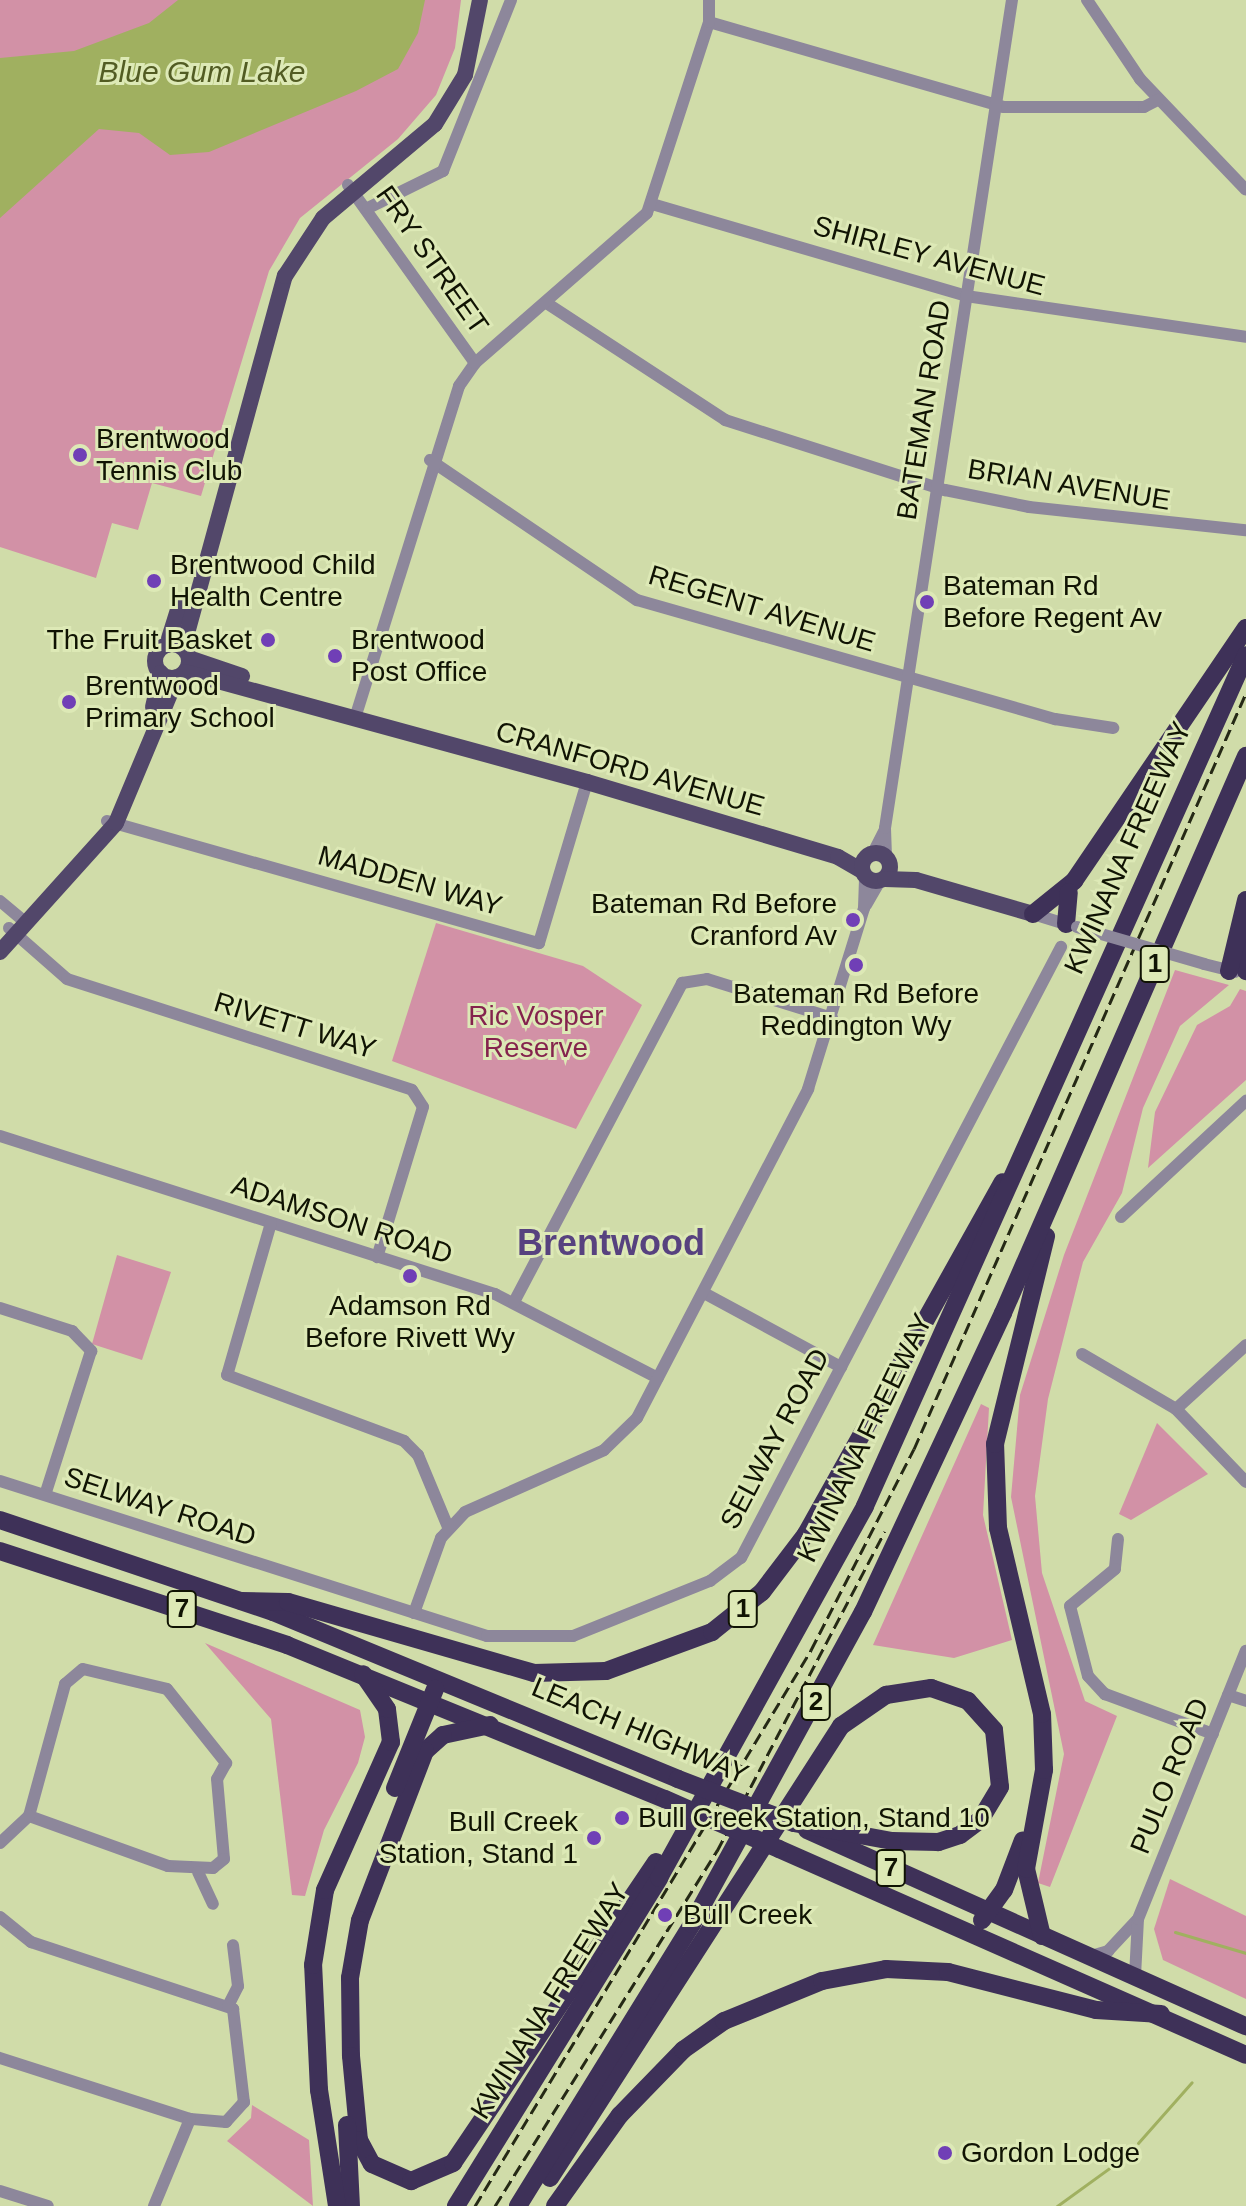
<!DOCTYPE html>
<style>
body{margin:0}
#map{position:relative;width:1246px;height:2206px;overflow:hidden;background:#d0dca9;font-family:Helvetica,sans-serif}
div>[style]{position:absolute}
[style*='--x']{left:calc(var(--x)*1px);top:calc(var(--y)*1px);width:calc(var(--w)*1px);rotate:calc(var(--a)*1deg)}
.green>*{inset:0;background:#d291a6}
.water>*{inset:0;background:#a0b060}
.stream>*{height:3px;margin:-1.5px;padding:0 1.5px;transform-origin:1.5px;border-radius:1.5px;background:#a0b060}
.minor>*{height:12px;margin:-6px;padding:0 6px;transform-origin:6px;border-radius:6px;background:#8d879b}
.major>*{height:16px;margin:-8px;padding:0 8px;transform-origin:8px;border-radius:8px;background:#52476a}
.major>.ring{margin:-8px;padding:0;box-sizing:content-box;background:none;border:16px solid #52476a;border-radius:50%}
.highway>*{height:18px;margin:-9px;padding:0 9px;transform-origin:9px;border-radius:9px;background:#3e3158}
.rail>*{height:3px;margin-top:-1.5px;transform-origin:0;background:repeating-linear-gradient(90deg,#252915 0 12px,transparent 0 18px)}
.minor-bridge>*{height:12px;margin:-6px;padding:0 6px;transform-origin:6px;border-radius:6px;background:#8d879b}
.highway-bridge>*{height:18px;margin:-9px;padding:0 9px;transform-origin:9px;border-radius:9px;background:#3e3158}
.dots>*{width:22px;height:22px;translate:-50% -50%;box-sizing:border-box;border:4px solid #dde9b6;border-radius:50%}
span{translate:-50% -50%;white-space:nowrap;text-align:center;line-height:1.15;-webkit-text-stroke:6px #dde9b6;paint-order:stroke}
.shield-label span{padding:2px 6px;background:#dde9b6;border:2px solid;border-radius:6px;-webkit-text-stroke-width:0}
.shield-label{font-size:26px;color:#101303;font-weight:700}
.street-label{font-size:28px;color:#101303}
.poi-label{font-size:28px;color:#101303}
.left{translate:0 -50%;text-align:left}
.right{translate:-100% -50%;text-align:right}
.park-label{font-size:28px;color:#84234d}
.water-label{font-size:30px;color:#525c23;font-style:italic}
.district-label{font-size:36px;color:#57427f;font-weight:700}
</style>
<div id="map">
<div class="green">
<div style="clip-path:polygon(0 0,461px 0,455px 48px,436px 95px,398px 139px,300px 218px,269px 271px,201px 496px,152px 483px,138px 530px,112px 523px,96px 578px,0 547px)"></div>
<div style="clip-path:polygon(436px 923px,583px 966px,642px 1005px,576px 1129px,392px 1061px)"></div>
<div style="clip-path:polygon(1175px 970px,1229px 985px,1180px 1026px,1143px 1108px,1122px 1193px,1083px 1262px,1048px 1399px,1035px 1496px,1042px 1573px,1085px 1701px,1117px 1716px,1050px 1887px,1038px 1883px,1064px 1754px,1011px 1497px,1020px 1395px,1064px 1255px)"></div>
<div style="clip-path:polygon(1240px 989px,1246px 991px,1246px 1080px,1148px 1168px,1155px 1112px,1197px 1025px,1230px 1006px)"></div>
<div style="clip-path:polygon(117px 1255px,171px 1272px,142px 1360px,92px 1344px)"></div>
<div style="clip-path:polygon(981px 1404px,989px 1408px,983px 1515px,1012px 1640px,954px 1658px,873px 1645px)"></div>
<div style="clip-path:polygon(1157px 1423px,1208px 1474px,1131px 1520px,1119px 1514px)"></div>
<div style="clip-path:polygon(205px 1643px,360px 1710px,365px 1737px,358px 1763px,324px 1830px,305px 1896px,292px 1895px,271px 1719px)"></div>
<div style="clip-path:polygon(1170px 1879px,1246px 1916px,1246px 1999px,1163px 1960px,1154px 1929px)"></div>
<div style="clip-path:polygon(252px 2105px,309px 2140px,313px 2206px,227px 2141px,251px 2118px)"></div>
</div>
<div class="water">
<div style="clip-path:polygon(178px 0,425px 0,418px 33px,398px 69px,356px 91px,209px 152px,170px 155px,139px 133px,99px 129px,0 218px,0 58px,74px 51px,149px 23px)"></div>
</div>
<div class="stream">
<div style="--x:1175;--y:1932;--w:74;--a:16.5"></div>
<div style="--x:1138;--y:2143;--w:81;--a:-48.5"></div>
<div style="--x:1057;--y:2206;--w:85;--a:-35.9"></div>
</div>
<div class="minor">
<div style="--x:1087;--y:0;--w:95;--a:56.1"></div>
<div style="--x:1140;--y:79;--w:153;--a:46.3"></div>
<div style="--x:709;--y:22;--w:306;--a:16.1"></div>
<div style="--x:1003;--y:107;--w:141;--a:0"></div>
<div style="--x:1144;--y:107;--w:16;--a:-27"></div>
<div style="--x:348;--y:185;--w:219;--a:54.5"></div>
<div style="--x:652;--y:204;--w:327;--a:16.3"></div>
<div style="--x:966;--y:296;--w:283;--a:8.3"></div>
<div style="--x:368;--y:208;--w:84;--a:-26.3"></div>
<div style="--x:443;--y:171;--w:184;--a:-68.3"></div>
<div style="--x:548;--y:304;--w:212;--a:33.2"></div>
<div style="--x:725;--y:420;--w:231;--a:17.7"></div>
<div style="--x:945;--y:490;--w:86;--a:11.4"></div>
<div style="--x:1029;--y:507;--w:218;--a:6.1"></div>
<div style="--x:430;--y:460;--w:250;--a:34.1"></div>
<div style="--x:637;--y:600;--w:435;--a:15.9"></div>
<div style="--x:1055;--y:719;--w:59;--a:8.8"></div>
<div style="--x:355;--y:718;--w:348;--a:-72.6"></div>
<div style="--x:459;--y:386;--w:28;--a:-55"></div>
<div style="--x:475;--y:363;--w:228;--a:-41.1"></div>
<div style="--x:647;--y:213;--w:201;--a:-72"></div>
<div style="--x:709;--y:22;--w:22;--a:-90"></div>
<div style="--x:107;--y:821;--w:449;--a:15.8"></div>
<div style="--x:539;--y:943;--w:168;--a:-73.4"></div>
<div style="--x:873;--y:853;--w:25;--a:-63"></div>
<div style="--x:886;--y:857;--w:29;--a:-92"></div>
<div style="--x:885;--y:828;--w:838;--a:-81.28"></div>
<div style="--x:0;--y:901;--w:34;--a:40"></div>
<div style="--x:866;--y:905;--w:28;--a:-60"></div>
<div style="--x:1033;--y:914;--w:39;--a:17"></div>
<div style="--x:9;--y:928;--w:77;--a:41.3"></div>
<div style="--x:67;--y:979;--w:362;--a:17.8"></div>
<div style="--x:412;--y:1090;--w:20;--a:57"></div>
<div style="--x:423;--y:1107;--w:157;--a:107"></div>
<div style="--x:1204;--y:964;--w:32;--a:14"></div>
<div style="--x:0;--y:1136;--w:520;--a:17.7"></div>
<div style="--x:495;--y:1294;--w:183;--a:27.3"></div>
<div style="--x:1121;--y:1217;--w:171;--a:-42.9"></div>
<div style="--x:271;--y:1223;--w:158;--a:106.1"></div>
<div style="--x:227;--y:1375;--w:189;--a:20.4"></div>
<div style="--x:404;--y:1441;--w:20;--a:45"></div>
<div style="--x:418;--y:1455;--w:78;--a:67.4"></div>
<div style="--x:704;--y:1293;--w:156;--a:28.4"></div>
<div style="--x:514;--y:1302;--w:361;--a:-62.2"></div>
<div style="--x:682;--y:983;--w:25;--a:-9"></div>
<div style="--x:707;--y:979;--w:131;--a:17.3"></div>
<div style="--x:0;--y:1308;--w:76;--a:17.7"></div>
<div style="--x:72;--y:1331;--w:28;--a:46"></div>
<div style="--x:91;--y:1351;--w:151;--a:107.7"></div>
<div style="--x:1082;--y:1354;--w:109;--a:30.3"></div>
<div style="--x:1176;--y:1409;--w:101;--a:46.2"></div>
<div style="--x:1176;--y:1409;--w:95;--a:-42.4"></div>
<div style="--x:0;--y:1481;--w:511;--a:17.65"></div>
<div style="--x:487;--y:1636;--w:86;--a:0"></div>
<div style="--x:573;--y:1636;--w:148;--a:-21.9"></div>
<div style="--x:710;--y:1581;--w:39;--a:-37"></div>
<div style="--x:741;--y:1558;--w:690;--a:-62.36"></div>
<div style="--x:1118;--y:1539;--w:30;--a:96"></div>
<div style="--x:1115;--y:1569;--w:58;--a:140.6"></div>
<div style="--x:1070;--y:1606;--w:72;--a:75.6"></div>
<div style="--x:1088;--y:1676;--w:25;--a:47"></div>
<div style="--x:1105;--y:1694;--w:115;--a:20.3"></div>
<div style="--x:414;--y:1613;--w:80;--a:-70.2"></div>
<div style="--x:441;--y:1538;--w:35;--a:-47"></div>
<div style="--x:465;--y:1512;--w:152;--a:-24"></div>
<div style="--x:604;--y:1450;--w:46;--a:-44.1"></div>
<div style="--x:637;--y:1418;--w:371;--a:-62.5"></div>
<div style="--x:808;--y:1089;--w:189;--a:-72.8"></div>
<div style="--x:864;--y:908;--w:31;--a:-88"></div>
<div style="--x:83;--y:1669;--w:86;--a:13.4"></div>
<div style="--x:167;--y:1689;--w:95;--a:51.4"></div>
<div style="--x:226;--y:1763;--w:18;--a:119"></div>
<div style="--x:217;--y:1779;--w:80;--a:85"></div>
<div style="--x:224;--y:1859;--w:14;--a:141"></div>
<div style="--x:213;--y:1868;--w:45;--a:-177.5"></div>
<div style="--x:168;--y:1866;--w:148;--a:-160.2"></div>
<div style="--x:29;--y:1816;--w:137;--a:-74.7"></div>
<div style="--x:65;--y:1684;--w:23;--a:-40"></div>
<div style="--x:1228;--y:1695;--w:19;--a:18"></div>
<div style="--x:0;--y:1843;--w:40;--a:-43"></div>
<div style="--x:198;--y:1872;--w:35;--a:65"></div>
<div style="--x:0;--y:1917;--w:40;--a:39"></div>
<div style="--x:31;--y:1942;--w:213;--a:18.3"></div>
<div style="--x:233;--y:2009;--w:94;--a:83.3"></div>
<div style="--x:244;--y:2102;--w:27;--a:132"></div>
<div style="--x:226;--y:2122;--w:36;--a:-175"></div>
<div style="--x:190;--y:2119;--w:200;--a:-162.2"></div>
<div style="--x:1091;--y:1956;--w:18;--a:-16"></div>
<div style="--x:1108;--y:1951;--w:41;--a:-47"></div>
<div style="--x:1135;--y:1976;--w:57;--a:-87"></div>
<div style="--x:1138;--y:1919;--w:289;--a:-68.1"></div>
<div style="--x:228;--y:2006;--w:22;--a:-63"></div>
<div style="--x:238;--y:1986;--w:41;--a:-97"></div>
<div style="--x:0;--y:2191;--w:50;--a:17.4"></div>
<div style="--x:154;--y:2206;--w:94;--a:-67.5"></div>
</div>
<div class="major">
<div class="ring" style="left:155px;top:644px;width:18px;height:18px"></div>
<div style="--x:167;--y:645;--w:47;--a:-72.7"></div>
<div style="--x:183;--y:648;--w:386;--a:-74.7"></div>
<div style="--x:285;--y:276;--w:69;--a:-56.8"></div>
<div style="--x:323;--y:218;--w:146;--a:-40"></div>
<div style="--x:435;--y:124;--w:57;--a:-58.5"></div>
<div style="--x:465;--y:75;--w:76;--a:-78.7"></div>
<div style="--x:189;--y:658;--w:56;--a:18.8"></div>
<div style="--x:185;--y:672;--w:417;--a:15.3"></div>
<div style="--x:587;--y:782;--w:262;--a:16.6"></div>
<div style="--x:838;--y:857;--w:28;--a:30"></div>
<div style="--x:153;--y:707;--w:35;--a:-77"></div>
<div class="ring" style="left:862px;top:853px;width:12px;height:12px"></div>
<div style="--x:885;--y:879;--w:31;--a:2"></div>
<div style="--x:916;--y:880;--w:122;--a:16.2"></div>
<div style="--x:0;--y:952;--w:173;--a:-48"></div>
<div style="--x:116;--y:823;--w:158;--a:-67.3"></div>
</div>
<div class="highway">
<div style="--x:1033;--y:914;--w:53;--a:-38.8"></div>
<div style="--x:1074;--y:881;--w:306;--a:-55.8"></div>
<div style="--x:1066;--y:924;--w:32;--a:-85"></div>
<div style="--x:1239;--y:941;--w:31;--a:77"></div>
<div style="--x:1229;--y:971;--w:73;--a:-76.5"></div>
<div style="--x:0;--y:1520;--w:288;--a:18.6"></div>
<div style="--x:273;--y:1612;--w:438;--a:22.4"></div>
<div style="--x:0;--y:1551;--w:302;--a:18.1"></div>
<div style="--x:287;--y:1645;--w:408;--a:22.2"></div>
<div style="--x:241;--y:1601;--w:47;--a:1.2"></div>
<div style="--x:288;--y:1602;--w:256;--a:16.1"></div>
<div style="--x:534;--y:1673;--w:72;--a:-1.6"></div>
<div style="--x:606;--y:1671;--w:113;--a:-20.2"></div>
<div style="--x:712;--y:1632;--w:64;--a:-38.7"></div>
<div style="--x:762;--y:1592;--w:73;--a:-52.8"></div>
<div style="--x:806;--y:1534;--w:403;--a:-60.8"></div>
<div style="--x:490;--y:1725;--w:48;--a:168"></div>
<div style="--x:443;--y:1735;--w:24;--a:138"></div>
<div style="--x:425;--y:1751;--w:181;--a:111"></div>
<div style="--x:360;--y:1920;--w:59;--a:99.8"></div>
<div style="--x:350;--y:1978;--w:78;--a:89.3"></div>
<div style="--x:351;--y:2056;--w:84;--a:84.6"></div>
<div style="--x:359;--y:2140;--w:27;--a:62"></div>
<div style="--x:372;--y:2164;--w:43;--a:23.6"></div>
<div style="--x:411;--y:2181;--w:46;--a:-23.2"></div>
<div style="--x:453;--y:2163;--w:363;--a:-56"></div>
<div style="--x:395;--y:1788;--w:107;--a:-68"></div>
<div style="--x:807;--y:1830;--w:481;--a:24.1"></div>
<div style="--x:779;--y:1849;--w:510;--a:23.8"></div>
<div style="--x:982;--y:1920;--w:37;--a:-54"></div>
<div style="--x:1004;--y:1890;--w:53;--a:-69.2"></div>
<div style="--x:1042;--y:1936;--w:69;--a:-103.4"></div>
<div style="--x:1026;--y:1869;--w:101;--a:-79.7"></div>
<div style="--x:1044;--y:1770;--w:56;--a:-92"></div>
<div style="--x:1042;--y:1714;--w:191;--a:-103.3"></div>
<div style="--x:998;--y:1528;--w:84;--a:-92"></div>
<div style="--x:995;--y:1444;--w:214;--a:-76.2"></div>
<div style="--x:347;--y:2125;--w:81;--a:87.2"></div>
<div style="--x:550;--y:2178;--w:538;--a:-57.23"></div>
<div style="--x:841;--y:1726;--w:55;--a:-34.6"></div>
<div style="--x:886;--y:1695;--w:46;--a:-8.8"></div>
<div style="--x:931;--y:1688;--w:39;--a:19"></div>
<div style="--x:968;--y:1701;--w:39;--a:48"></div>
<div style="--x:994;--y:1730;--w:57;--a:84"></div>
<div style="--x:1000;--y:1787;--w:39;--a:121"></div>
<div style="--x:980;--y:1820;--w:25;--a:143"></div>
<div style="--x:960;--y:1835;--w:23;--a:162"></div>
<div style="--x:938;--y:1842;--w:46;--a:-178.8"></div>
<div style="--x:892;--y:1841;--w:100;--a:-169.6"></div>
<div style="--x:337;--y:2206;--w:117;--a:-98.8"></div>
<div style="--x:319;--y:2090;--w:125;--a:-92.7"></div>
<div style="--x:313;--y:1965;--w:76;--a:-80.9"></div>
<div style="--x:325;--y:1890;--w:162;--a:-66"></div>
<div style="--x:391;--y:1742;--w:33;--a:-97"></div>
<div style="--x:387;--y:1709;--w:42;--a:-124.4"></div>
<div style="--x:456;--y:2206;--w:386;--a:-58.2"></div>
<div style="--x:659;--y:1878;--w:425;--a:-61"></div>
<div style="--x:865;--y:1506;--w:932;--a:-65.88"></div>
<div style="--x:518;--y:2206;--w:331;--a:-58.3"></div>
<div style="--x:692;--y:1924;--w:356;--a:-61.3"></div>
<div style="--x:863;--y:1612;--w:330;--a:-64.9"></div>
<div style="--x:1003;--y:1313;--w:608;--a:-66.43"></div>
<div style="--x:555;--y:2206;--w:112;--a:-54.5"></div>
<div style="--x:620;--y:2115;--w:91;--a:-45.9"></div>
<div style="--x:683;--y:2050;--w:50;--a:-35.3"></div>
<div style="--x:724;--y:2021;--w:106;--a:-22.2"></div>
<div style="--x:822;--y:1981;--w:65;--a:-10.6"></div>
<div style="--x:886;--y:1969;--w:62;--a:2.8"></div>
<div style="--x:948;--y:1972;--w:153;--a:14.4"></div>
<div style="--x:1096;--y:2010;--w:65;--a:3.5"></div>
</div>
<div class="rail">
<div style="--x:475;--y:2206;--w:650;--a:-58.85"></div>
<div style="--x:811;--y:1650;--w:226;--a:-62.9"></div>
<div style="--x:914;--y:1449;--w:826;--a:-66.29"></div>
<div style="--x:495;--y:2206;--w:419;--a:-58"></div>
<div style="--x:717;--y:1851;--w:361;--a:-62.3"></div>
</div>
<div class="minor-bridge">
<div style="--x:1077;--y:927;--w:132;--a:16.2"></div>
</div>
<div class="highway-bridge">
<div style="--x:678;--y:1779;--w:124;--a:20.8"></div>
<div style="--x:665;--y:1799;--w:124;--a:23.7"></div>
</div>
<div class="dots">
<div style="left:80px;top:455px;background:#703fb6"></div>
<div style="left:154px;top:581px;background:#703fb6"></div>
<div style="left:927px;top:602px;background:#703fb6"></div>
<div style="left:268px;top:640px;background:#703fb6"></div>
<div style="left:335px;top:656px;background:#703fb6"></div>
<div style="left:69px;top:702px;background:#703fb6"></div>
<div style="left:853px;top:920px;background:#703fb6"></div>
<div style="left:856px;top:965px;background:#703fb6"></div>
<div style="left:410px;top:1276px;background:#703fb6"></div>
<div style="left:622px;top:1818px;background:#703fb6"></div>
<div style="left:594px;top:1838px;background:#703fb6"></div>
<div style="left:665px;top:1915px;background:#703fb6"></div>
<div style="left:945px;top:2153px;background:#703fb6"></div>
</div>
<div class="shield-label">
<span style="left:1155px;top:964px">1</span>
<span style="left:182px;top:1609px">7</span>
<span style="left:743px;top:1609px">1</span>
<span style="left:816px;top:1702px">2</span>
<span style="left:891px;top:1868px">7</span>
</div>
<div class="street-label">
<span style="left:929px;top:256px;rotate:15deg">SHIRLEY AVENUE</span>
<span style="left:432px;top:260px;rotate:55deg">FRY STREET</span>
<span style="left:924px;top:410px;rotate:-81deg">BATEMAN ROAD</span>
<span style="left:1069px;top:485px;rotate:9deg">BRIAN AVENUE</span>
<span style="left:762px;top:609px;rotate:17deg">REGENT AVENUE</span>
<span style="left:630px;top:769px;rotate:16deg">CRANFORD AVENUE</span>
<span style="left:1128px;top:848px;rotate:-66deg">KWINANA FREEWAY</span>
<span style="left:410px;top:881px;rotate:16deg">MADDEN WAY</span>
<span style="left:295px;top:1026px;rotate:17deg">RIVETT WAY</span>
<span style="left:342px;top:1220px;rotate:18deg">ADAMSON ROAD</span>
<span style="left:865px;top:1438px;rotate:-64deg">KWINANA FREEWAY</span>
<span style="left:775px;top:1439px;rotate:-62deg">SELWAY ROAD</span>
<span style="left:160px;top:1507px;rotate:18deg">SELWAY ROAD</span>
<span style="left:640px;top:1731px;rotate:23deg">LEACH HIGHWAY</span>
<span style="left:1170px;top:1776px;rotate:-68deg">PULO ROAD</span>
<span style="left:550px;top:2001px;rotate:-58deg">KWINANA FREEWAY</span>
</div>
<div class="poi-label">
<span class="left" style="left:96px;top:455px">Brentwood<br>Tennis Club</span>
<span class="left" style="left:170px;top:581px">Brentwood Child<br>Health Centre</span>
<span class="left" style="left:943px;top:602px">Bateman Rd<br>Before Regent Av</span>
<span class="right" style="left:252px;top:640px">The Fruit Basket</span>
<span class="left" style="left:351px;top:656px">Brentwood<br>Post Office</span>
<span class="left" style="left:85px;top:702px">Brentwood<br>Primary School</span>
<span class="right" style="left:837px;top:920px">Bateman Rd Before<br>Cranford Av</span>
<span style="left:856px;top:1010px">Bateman Rd Before<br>Reddington Wy</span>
<span style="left:410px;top:1322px">Adamson Rd<br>Before Rivett Wy</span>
<span class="left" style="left:638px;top:1818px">Bull Creek Station, Stand 10</span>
<span class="right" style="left:578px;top:1838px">Bull Creek<br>Station, Stand 1</span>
<span class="left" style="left:683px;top:1915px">Bull Creek</span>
<span class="left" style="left:961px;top:2153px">Gordon Lodge</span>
</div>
<div class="park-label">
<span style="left:536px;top:1032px">Ric Vosper<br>Reserve</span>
</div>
<div class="water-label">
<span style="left:202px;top:72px">Blue Gum Lake</span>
</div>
<div class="district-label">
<span style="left:611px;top:1243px">Brentwood</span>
</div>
</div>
